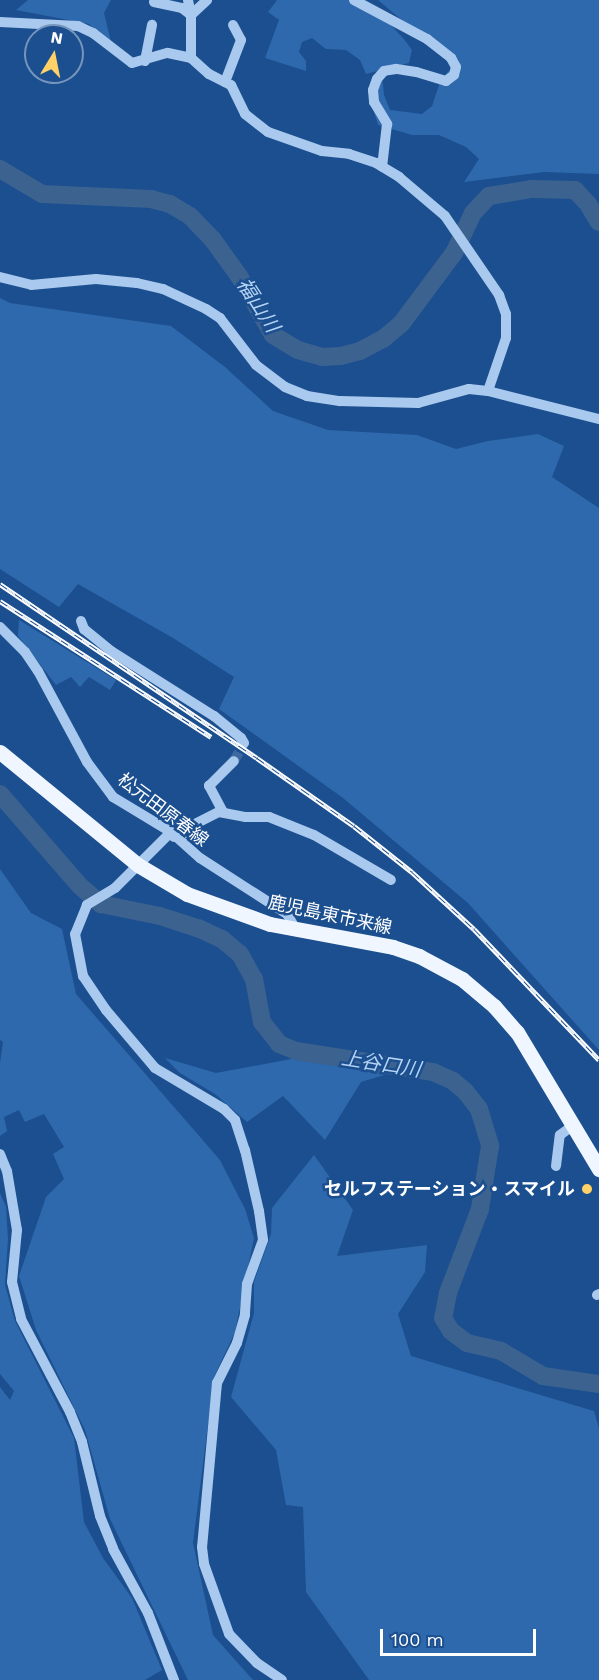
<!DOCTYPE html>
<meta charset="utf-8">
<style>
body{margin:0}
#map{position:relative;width:599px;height:1680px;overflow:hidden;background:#1b4f8f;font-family:"Work Sans","Noto Sans JP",sans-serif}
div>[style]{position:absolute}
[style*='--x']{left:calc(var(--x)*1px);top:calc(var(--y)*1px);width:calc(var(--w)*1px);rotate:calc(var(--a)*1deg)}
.green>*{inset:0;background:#2e69ad}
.river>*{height:18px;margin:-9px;padding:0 9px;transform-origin:9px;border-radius:9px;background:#3c6290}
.minor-tunnel>*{height:10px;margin-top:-5px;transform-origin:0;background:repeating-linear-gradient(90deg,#3d69a0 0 10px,transparent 0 15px)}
.minor>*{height:10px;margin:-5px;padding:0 5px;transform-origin:5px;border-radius:5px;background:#a9c9ee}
.major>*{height:15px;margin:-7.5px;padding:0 7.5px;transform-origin:7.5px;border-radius:7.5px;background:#f0f6ff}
.rail>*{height:5px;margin-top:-2.5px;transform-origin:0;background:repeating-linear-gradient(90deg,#1b4f8f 0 9px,#fff 0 18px);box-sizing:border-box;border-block:2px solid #fff}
.dots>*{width:16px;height:16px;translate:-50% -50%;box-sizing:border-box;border:3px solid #1b4f8f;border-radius:50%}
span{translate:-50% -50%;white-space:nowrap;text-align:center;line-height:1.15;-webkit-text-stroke:5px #1b4f8f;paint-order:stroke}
.street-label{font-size:18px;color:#fff}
.poi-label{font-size:18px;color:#fff;font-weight:700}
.right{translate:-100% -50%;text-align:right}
.water-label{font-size:20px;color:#b5d3f5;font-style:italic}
.north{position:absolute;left:24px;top:24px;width:60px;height:60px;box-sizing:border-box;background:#1b4f8f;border:2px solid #7695bc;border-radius:50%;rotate:10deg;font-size:16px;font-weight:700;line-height:24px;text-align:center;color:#fff}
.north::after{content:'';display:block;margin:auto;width:21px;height:27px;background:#ffd166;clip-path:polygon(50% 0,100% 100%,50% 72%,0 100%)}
.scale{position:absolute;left:380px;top:1629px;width:156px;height:27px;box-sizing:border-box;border:3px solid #fff;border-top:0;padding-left:8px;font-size:18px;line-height:21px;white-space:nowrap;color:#fff;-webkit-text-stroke:4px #1b4f8f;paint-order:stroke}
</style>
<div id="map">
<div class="green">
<div style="clip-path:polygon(28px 0,111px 0,104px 13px,112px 46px,89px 24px,16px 10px)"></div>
<div style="clip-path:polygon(277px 0,348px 0,362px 4px,384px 18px,404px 39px,412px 50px,409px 63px,366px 74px,360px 60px,346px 50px,326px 49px,312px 38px,302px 42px,299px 52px,306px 61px,306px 71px,265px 58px,279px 20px,268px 12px)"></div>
<div style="clip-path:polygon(378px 0,599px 0,599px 174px,544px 172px,464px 182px,479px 159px,466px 147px,439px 135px,412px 135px,378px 125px,368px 92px,382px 74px,384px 95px,390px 110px,422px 114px,432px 106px,440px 82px,454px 64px)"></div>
<div style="clip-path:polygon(0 298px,10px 303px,171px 326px,225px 367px,273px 411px,328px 430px,417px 435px,456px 449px,488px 441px,538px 434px,564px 446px,552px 477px,599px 508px,599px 1050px,468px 903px,343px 798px,219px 709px,234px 677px,173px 638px,78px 584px,59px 607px,0 569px)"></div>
<div style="clip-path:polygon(19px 620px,116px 680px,110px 690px,89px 677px,80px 687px,71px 677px,56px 685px,18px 636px)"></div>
<div style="clip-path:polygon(0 869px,31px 913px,62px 929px,76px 994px,220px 1160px,245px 1209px,254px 1238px,235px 1332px,214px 1377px,193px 1543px,213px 1635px,253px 1680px,188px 1680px,110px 1519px,85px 1430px,36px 1330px,19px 1276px,46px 1197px,64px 1179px,53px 1154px,64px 1147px,44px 1114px,25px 1122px,19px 1110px,4px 1117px,7px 1131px,0 1136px,0 1063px,3px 1042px,0 1040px)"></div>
<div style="clip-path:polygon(165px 1058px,216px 1073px,291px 1059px,333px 1060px,391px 1073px,361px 1082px,325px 1140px,283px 1096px,247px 1122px,215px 1094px,180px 1073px)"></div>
<div style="clip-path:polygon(314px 1155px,353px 1210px,337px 1256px,427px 1245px,425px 1272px,398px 1314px,411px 1356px,594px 1411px,599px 1428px,599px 1680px,369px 1680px,306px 1592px,303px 1507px,286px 1505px,276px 1450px,231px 1397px,254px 1313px,254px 1282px,271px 1234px,272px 1208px)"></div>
<div style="clip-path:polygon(0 1193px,6px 1207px,8px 1239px,5px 1285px,15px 1321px,74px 1438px,84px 1522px,103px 1558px,132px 1598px,162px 1670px,145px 1680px,0 1680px,0 1387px,10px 1400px,14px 1391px,0 1374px)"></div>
</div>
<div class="river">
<div style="--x:0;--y:169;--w:49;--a:30.8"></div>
<div style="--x:42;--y:194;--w:109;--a:2.6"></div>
<div style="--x:151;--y:199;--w:20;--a:15"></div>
<div style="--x:170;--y:204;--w:23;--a:31"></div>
<div style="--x:190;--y:216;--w:33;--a:46"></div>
<div style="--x:213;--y:240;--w:44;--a:54.2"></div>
<div style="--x:239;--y:276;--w:68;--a:60"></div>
<div style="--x:273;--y:335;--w:29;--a:31"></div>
<div style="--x:298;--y:350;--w:25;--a:16"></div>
<div style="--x:322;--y:357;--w:19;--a:-3"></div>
<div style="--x:341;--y:356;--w:20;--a:-15"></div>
<div style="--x:360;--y:351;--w:26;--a:-28"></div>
<div style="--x:383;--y:339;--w:23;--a:-40"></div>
<div style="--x:401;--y:324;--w:89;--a:-53.3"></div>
<div style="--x:454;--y:253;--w:44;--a:-64.6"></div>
<div style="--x:473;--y:213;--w:23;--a:-47"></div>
<div style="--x:489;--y:196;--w:44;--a:-9.2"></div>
<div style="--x:532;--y:189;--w:43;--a:1.3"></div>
<div style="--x:575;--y:190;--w:19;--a:47"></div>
<div style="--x:588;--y:204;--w:21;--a:59"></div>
<div style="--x:0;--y:794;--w:122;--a:49"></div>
<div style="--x:80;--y:886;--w:28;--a:41"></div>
<div style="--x:101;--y:904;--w:60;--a:11.5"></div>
<div style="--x:160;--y:916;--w:40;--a:18"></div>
<div style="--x:198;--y:928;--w:26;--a:25"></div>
<div style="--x:222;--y:939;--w:23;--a:40"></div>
<div style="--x:240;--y:954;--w:29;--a:61"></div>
<div style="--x:254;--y:979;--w:44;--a:79.5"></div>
<div style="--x:262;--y:1022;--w:28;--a:52"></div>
<div style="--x:279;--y:1044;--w:18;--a:22"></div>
<div style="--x:296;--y:1051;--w:139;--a:8.7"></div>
<div style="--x:433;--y:1072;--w:22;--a:24"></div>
<div style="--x:453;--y:1081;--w:16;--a:40"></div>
<div style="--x:465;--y:1091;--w:23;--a:52"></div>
<div style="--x:479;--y:1109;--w:39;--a:73"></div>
<div style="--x:490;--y:1146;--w:64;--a:99"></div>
<div style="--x:480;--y:1209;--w:90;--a:110.9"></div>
<div style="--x:448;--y:1293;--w:25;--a:101"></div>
<div style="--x:443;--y:1318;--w:15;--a:58"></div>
<div style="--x:451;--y:1331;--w:20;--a:37"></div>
<div style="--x:467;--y:1343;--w:35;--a:13"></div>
<div style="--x:501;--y:1351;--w:49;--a:30.8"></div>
<div style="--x:543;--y:1376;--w:57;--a:8.1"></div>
</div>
<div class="minor-tunnel">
<div style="--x:234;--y:761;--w:21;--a:-61"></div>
</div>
<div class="minor">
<div style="--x:188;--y:0;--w:15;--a:79"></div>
<div style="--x:191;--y:15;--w:22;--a:-43"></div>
<div style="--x:354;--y:0;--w:83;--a:28.1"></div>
<div style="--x:427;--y:39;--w:31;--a:38"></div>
<div style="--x:451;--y:58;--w:10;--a:61"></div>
<div style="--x:456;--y:67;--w:8;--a:104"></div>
<div style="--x:454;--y:75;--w:10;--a:143"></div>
<div style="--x:446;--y:81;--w:31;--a:-163"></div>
<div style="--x:416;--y:72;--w:20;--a:-171"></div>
<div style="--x:396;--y:69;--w:12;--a:171"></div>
<div style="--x:384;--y:71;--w:11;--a:131"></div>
<div style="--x:377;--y:79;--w:12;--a:110"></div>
<div style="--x:373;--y:90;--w:12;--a:85"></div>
<div style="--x:374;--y:102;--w:26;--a:59"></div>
<div style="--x:387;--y:124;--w:43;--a:96.6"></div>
<div style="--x:154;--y:2;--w:29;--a:12"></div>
<div style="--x:182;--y:8;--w:11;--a:38"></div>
<div style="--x:191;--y:15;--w:43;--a:90"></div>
<div style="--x:0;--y:22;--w:78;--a:2.9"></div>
<div style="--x:78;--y:26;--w:17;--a:25"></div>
<div style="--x:93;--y:33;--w:49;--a:37.6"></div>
<div style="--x:132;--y:63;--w:37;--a:-16"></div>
<div style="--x:168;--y:53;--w:24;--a:12"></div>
<div style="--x:191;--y:58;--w:24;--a:42"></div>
<div style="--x:209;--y:74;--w:25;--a:27"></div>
<div style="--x:231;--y:85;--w:32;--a:64"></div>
<div style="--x:245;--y:114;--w:29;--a:38"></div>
<div style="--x:268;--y:132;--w:57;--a:19.4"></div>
<div style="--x:322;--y:151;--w:27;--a:6"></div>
<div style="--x:349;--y:154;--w:28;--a:18"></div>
<div style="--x:376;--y:163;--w:27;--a:31"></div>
<div style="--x:399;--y:177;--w:60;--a:40.3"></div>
<div style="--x:445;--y:216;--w:96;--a:55.6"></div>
<div style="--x:499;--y:295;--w:20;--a:70"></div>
<div style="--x:506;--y:314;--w:24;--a:90"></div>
<div style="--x:506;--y:338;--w:56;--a:108.8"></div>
<div style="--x:145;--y:61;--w:37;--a:-79"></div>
<div style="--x:225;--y:82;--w:45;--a:-69.1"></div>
<div style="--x:241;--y:40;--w:17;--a:-118"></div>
<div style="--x:0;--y:277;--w:32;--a:14"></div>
<div style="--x:31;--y:285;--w:65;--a:-5.3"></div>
<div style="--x:96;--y:279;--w:41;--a:5.6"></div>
<div style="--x:137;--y:283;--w:27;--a:13"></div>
<div style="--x:163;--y:289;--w:47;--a:24.9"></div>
<div style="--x:206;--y:309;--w:17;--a:33"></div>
<div style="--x:220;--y:318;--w:59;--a:52.5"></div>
<div style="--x:256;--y:365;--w:36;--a:37"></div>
<div style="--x:285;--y:387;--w:24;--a:22"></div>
<div style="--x:307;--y:396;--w:33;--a:9"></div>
<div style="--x:340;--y:401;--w:78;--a:1.5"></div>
<div style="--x:418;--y:403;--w:53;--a:-15.4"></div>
<div style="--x:469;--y:389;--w:19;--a:6"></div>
<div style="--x:488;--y:391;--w:114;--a:14.2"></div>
<div style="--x:81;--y:621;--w:9;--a:69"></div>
<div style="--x:84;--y:629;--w:35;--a:39"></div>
<div style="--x:111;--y:651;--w:122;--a:32.3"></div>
<div style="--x:214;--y:716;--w:35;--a:39"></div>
<div style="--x:241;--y:738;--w:6;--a:59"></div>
<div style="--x:0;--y:627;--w:35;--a:45"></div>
<div style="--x:25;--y:652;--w:23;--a:56"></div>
<div style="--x:38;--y:671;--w:103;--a:61.7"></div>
<div style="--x:87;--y:762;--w:44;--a:53.4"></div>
<div style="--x:113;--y:797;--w:68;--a:31.1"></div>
<div style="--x:171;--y:832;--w:39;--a:42"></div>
<div style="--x:200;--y:858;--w:103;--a:32.8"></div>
<div style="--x:287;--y:914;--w:20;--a:60"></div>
<div style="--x:223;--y:812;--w:30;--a:-118"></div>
<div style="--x:209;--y:786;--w:35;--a:-45"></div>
<div style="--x:171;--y:832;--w:79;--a:135"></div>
<div style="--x:115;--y:888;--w:33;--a:149"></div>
<div style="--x:87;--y:905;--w:31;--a:112"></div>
<div style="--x:75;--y:934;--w:43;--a:79.2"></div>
<div style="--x:83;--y:976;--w:41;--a:55.9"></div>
<div style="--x:106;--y:1010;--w:76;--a:49.8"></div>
<div style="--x:155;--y:1068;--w:80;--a:30.7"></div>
<div style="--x:224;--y:1109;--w:16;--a:45"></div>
<div style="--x:235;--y:1120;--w:32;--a:72"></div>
<div style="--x:245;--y:1150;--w:63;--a:77.1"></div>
<div style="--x:259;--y:1211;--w:29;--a:82"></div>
<div style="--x:263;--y:1240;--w:47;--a:110"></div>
<div style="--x:247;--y:1284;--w:31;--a:94"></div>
<div style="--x:245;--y:1315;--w:29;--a:106"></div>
<div style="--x:237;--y:1343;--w:45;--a:116.6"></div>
<div style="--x:217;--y:1383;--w:165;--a:95.2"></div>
<div style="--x:202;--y:1547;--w:17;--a:83"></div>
<div style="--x:204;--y:1564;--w:74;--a:70.3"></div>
<div style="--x:229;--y:1634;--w:40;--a:46"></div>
<div style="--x:257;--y:1663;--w:30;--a:34"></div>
<div style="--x:174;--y:837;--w:17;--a:-21"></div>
<div style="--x:190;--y:831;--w:5;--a:-79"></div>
<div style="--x:191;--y:826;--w:31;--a:-27"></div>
<div style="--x:219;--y:812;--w:26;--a:11"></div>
<div style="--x:245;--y:817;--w:24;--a:0"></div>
<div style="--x:269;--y:817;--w:48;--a:21.8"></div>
<div style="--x:314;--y:835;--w:89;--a:30.3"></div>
<div style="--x:0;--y:1154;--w:18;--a:68"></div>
<div style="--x:7;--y:1171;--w:60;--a:80.4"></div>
<div style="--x:17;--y:1230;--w:52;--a:95.5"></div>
<div style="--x:12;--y:1282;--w:38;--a:76"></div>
<div style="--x:21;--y:1319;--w:105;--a:62.2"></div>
<div style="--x:70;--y:1412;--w:32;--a:68"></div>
<div style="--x:82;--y:1442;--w:76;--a:76.3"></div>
<div style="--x:100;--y:1516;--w:35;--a:68"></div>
<div style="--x:113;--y:1549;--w:73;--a:61.3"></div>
<div style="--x:148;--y:1613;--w:72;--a:68.8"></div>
<div style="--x:556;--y:1166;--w:31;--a:-83"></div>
<div style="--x:560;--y:1135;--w:17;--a:-36"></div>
<div style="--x:597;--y:1295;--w:2;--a:-27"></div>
</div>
<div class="major">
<div style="--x:0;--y:752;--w:178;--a:39.3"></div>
<div style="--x:138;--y:865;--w:57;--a:30.6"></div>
<div style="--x:187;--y:894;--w:88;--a:19.9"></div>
<div style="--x:270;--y:924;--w:125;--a:10.6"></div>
<div style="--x:393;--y:947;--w:28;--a:19"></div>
<div style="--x:419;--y:956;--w:49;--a:28.1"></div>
<div style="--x:462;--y:979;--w:42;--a:40.2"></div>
<div style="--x:494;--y:1006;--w:35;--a:49"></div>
<div style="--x:517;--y:1032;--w:160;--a:59.1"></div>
</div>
<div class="rail">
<div style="--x:0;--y:584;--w:310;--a:34.1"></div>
<div style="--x:257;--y:758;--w:118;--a:35"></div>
<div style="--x:354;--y:826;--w:74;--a:38.4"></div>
<div style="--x:412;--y:872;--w:84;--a:42.6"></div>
<div style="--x:474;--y:929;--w:181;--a:46.3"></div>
<div style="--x:0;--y:601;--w:251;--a:32.8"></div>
</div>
<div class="dots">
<div style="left:587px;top:1189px;background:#ffd166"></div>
</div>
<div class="street-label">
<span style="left:163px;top:810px;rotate:37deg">松元田原春線</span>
<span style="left:330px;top:915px;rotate:12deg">鹿児島東市来線</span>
</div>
<div class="poi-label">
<span class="right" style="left:575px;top:1189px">セルフステーション・スマイル</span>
</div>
<div class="water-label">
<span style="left:258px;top:305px;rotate:57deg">福山川</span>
<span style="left:381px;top:1064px;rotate:9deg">上谷口川</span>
</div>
<div class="north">N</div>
<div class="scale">100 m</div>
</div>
